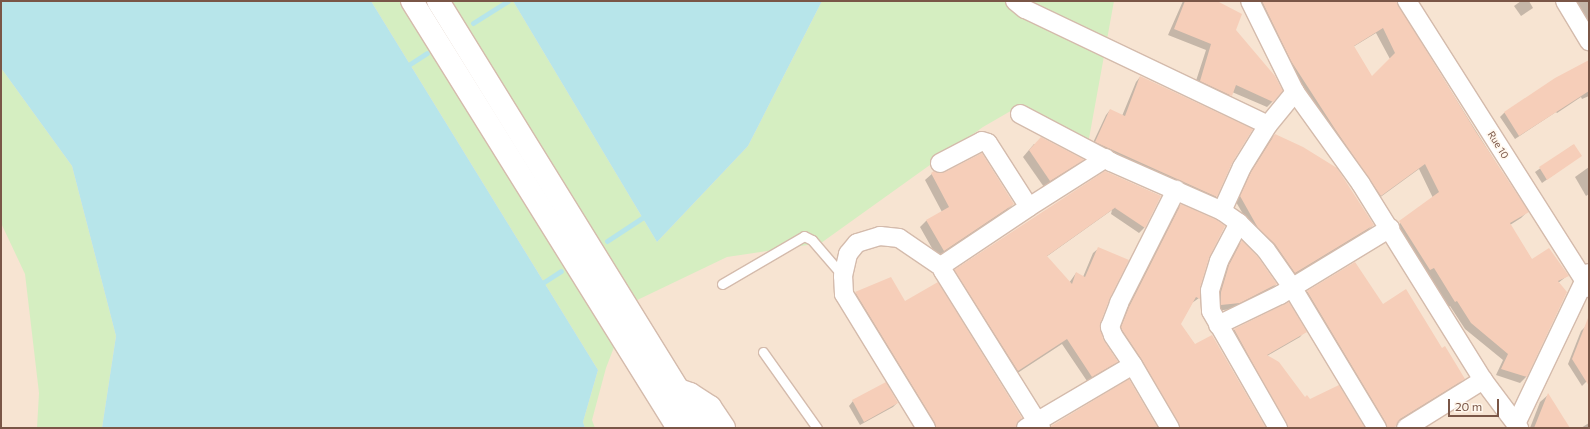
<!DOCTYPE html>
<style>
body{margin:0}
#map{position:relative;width:1590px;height:429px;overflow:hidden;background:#fef3e4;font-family:Commissioner,sans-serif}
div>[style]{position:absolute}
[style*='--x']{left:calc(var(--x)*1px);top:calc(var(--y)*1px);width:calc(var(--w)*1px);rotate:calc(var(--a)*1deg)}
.residential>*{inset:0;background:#f7e4d2}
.green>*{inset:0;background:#d5eec1}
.water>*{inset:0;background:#b7e5ea}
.shadow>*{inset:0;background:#0003}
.stream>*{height:5px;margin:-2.5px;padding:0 2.5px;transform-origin:2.5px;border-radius:2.5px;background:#b7e5ea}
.building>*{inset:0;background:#f6ceb9}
.roads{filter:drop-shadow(1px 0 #d4bbac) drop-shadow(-1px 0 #d4bbac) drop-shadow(0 1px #d4bbac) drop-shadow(0 -1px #d4bbac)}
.service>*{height:9px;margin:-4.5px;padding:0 4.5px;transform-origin:4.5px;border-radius:4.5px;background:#fff}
.minor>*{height:18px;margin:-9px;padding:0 9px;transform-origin:9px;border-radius:9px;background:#fff}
.secondary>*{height:22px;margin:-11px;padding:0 11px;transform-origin:11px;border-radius:11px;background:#fff}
span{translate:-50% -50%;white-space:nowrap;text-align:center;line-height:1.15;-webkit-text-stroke:3px #fff7ed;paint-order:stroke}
.street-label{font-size:10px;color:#7a5647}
.frame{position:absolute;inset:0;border:2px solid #7a5647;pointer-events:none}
.scale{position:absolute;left:1448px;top:399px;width:51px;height:18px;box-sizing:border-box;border:2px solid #7a5647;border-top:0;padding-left:5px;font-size:12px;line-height:14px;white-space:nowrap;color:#7a5647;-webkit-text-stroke:3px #fff7ed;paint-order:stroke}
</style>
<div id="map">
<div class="residential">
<div style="clip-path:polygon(1px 1px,1589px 1px,1589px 428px,1px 428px)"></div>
</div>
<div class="green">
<div style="clip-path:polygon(371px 1px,513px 1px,657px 242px,748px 146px,822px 1px,1114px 1px,1088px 144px,1021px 105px,983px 127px,821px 243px,727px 257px,631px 303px,606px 368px,592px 420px,595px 428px,585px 428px,583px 422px,598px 370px)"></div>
<div style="clip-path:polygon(1px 68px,72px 166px,116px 336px,102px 428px,37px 428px,39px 393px,25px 274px,1px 223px)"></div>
</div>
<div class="water">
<div style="clip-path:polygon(1px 1px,371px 1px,598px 370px,583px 422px,585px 428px,102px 428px,116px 336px,72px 166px,1px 68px)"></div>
<div style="clip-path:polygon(513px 1px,822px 1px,748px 146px,657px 242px)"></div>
</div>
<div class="shadow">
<div style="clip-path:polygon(1183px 1px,1215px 1px,1235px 30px,1273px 101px,1267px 107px,1232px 92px,1225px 101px,1194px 87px,1206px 50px,1168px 35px)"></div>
<div style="clip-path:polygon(evenodd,1252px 1px,1394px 1px,1527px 212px,1521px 218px,1510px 225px,1532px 260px,1567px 276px,1558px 283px,1526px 377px,1520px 383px,1496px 375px,1503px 360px,1465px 329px,1450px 306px,1448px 307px,1394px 228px,1433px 198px,1419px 169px,1375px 201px,1329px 135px,1252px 1px,1376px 33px,1390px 59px,1372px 78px,1353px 47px,1376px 33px)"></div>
<div style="clip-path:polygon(1521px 1px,1529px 1px,1533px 8px,1521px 16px,1514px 6px)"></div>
<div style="clip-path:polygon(1569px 1px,1589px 1px,1589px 31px)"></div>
<div style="clip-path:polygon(1589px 68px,1589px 96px,1582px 99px,1581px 97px,1557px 113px,1556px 112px,1515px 139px,1500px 117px,1504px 113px,1555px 79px)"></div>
<div style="clip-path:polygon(1140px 77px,1232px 162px,1216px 197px,1211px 202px,1091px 147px,1106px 115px,1110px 110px,1122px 116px,1136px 82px)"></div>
<div style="clip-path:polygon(1275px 135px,1373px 225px,1368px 230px,1290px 278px,1254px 233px,1236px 202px,1246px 178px,1270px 140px)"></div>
<div style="clip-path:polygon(1034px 144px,1082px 160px,1076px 166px,1044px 187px,1023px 157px)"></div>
<div style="clip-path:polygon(1573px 145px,1580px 156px,1542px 183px,1535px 172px)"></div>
<div style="clip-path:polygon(1589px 167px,1589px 194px,1586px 196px,1575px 177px)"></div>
<div style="clip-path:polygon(934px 172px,1013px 204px,1007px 210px,937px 257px,920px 227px,926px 221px,942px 212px,925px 180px)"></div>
<div style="clip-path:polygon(1105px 172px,1160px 196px,1144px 228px,1139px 233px,1111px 214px,1112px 210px,1046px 257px,1069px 283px,1076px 273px,1083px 277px,1093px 253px,1099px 248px,1109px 298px,1099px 324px,1102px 339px,1117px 361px,1112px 367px,1087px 381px,1062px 344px,1013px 376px,950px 276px,955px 270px)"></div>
<div style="clip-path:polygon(1181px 205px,1208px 258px,1199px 288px,1199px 298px,1192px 303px,1180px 324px,1195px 345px,1265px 428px,1174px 428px,1116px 333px,1123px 314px,1175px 211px)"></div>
<div style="clip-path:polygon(1242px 242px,1276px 284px,1270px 291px,1232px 309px,1215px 311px,1223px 272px,1235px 248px)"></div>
<div style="clip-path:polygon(1355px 263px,1383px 306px,1441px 349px,1463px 379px,1457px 385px,1397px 422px,1393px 428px,1380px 428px,1301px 298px,1307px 292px)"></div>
<div style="clip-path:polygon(856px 293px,905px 302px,1016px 423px,1015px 428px,930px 428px,850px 299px)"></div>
<div style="clip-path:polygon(1288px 303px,1305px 331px,1300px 337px,1267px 356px,1305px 398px,1364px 428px,1282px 428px,1229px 335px,1234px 330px)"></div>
<div style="clip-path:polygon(1585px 327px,1589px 334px,1589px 379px,1582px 386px,1568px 364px,1581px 331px)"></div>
<div style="clip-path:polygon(1548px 395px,1569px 428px,1530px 428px,1540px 402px)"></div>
<div style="clip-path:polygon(853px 401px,897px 403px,893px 407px,860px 425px,849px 406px)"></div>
<div style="clip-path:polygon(1589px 423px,1589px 428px,1581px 428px)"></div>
</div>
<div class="stream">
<div style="--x:473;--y:23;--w:41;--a:-32.2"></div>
<div style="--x:410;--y:64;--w:20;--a:-33"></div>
<div style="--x:607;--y:241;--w:42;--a:-33.3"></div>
<div style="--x:544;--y:282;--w:20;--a:-33"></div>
</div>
<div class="building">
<div style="clip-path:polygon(1185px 1px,1217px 1px,1242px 14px,1236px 30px,1275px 76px,1283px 91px,1273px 102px,1236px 85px,1232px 96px,1200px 81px,1211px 44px,1174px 29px)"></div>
<div style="clip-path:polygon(evenodd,1262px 1px,1396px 1px,1476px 132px,1529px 212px,1510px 223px,1532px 259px,1549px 248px,1569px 276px,1558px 281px,1567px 292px,1527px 377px,1501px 369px,1508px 354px,1471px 323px,1457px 301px,1455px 302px,1434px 268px,1430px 270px,1399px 221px,1439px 192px,1425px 164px,1381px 196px,1335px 129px,1291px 61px,1262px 1px,1383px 28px,1395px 53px,1372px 76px,1354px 46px,1383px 28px)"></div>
<div style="clip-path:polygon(1589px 60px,1589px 91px,1519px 136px,1504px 112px,1555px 78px)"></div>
<div style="clip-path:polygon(1140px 76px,1253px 129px,1232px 163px,1217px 197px,1095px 142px,1110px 109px,1125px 116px)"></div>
<div style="clip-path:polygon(1275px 134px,1303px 147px,1337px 168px,1374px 225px,1295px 273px,1275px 244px,1258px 228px,1240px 196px,1251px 172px)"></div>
<div style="clip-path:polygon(1041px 137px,1083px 159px,1084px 160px,1050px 181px,1029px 150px)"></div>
<div style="clip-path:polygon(1574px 144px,1582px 156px,1547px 180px,1539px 167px)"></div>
<div style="clip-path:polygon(982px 153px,1014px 204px,944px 251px,926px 220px,949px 207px,931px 173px,934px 171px,939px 173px,945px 172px)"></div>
<div style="clip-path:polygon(1105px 171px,1161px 196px,1145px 228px,1115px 208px,1116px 207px,1047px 256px,1072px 284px,1076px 272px,1085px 277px,1098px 247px,1129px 260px,1110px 298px,1100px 324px,1103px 339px,1118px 362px,1092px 377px,1067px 339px,1018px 371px,954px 270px)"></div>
<div style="clip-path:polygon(1181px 204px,1217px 220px,1225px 226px,1209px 258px,1200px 288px,1200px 299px,1196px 297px,1181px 324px,1195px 344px,1212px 335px,1266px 428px,1180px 428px,1142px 360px,1122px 330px,1121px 327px,1129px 307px)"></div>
<div style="clip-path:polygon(1242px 240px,1258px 257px,1277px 284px,1240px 303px,1221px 305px,1221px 292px,1229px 265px)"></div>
<div style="clip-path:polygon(1355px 262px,1383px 304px,1406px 289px,1442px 348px,1445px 346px,1465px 379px,1400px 419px,1394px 428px,1387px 428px,1386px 423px,1307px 291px)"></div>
<div style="clip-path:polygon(891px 277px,905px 301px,938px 282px,1022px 418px,1017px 423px,1016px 428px,936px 428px,935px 423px,855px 292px)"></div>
<div style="clip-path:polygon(1289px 302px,1307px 332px,1267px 355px,1279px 362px,1305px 397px,1307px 395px,1310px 399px,1339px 385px,1365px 428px,1288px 428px,1234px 329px)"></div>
<div style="clip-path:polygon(1588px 318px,1589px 318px,1589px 386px,1572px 359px)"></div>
<div style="clip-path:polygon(1129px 379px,1158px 428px,1051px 428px,1051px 426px)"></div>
<div style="clip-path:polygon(886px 382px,898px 403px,864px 422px,852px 400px)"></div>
<div style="clip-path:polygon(1548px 393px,1570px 428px,1534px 428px)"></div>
</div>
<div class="roads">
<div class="service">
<div style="--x:722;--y:284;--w:95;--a:-30.3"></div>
<div style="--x:804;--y:236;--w:9;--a:27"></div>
<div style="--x:812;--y:240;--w:48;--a:49.3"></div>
<div style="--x:763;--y:352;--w:93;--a:54.6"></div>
</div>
<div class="minor">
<div style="--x:1015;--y:1;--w:13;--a:39"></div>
<div style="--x:1025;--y:9;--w:269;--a:25.5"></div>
<div style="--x:1250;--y:1;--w:102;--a:63.7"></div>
<div style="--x:1295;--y:92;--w:113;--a:54.3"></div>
<div style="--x:1361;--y:184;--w:231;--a:58.1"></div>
<div style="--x:1483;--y:380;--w:60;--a:53.1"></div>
<div style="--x:1407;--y:1;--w:340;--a:57.6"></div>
<div style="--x:1565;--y:1;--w:47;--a:59"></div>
<div style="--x:1020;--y:114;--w:103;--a:27.8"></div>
<div style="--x:1111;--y:162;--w:121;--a:23.8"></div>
<div style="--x:1222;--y:211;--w:21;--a:35"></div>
<div style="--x:1239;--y:223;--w:38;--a:45"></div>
<div style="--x:1266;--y:250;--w:45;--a:54.9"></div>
<div style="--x:1292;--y:287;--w:165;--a:58.9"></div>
<div style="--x:940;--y:163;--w:47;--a:-27.6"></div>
<div style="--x:982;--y:141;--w:6;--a:18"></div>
<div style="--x:988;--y:143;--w:76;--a:57.4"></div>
<div style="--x:1222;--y:211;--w:48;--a:-65.6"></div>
<div style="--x:1242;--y:167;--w:49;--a:-58.2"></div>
<div style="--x:1268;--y:125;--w:43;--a:-50.7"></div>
<div style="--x:1239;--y:223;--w:43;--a:117.8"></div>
<div style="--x:1219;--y:261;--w:31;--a:107"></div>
<div style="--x:1210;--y:291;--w:20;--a:87"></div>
<div style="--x:1211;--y:311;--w:135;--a:60.2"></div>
<div style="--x:943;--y:268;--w:4;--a:-76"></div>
<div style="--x:944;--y:264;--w:102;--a:-33.8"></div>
<div style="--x:1029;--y:207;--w:91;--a:-32.5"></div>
<div style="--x:1218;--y:325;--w:69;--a:-25.8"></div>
<div style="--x:1280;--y:295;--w:129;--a:-31.3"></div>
<div style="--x:1516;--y:424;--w:167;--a:-64.5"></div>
<div style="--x:926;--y:428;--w:157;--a:-121.5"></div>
<div style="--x:844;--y:294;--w:18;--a:-93"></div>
<div style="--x:843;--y:276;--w:23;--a:-77"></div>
<div style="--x:848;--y:254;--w:14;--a:-51"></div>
<div style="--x:857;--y:243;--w:24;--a:-17"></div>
<div style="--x:880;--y:236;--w:19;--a:6"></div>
<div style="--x:899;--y:238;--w:53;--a:34.3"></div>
<div style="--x:943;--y:268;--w:3;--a:90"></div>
<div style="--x:943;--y:271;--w:185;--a:58"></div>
<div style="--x:1026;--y:428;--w:124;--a:-30.5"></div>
<div style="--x:1170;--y:428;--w:73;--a:-120.4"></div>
<div style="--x:1133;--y:365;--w:36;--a:-124"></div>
<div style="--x:1113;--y:335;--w:9;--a:-111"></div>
<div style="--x:1110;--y:327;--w:26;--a:-69"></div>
<div style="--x:1119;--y:303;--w:127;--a:-63.2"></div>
<div style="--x:1406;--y:428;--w:91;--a:-31.9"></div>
</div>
<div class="secondary">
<div style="--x:412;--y:1;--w:503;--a:58.08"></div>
<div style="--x:438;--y:1;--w:502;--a:58.27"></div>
<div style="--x:679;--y:390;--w:12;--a:20"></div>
<div style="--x:690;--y:394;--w:24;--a:33"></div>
<div style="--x:710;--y:407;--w:25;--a:56"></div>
</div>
</div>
<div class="street-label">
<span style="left:1498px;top:145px;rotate:58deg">Rue 10</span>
</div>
<div class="frame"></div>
<div class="scale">20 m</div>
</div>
